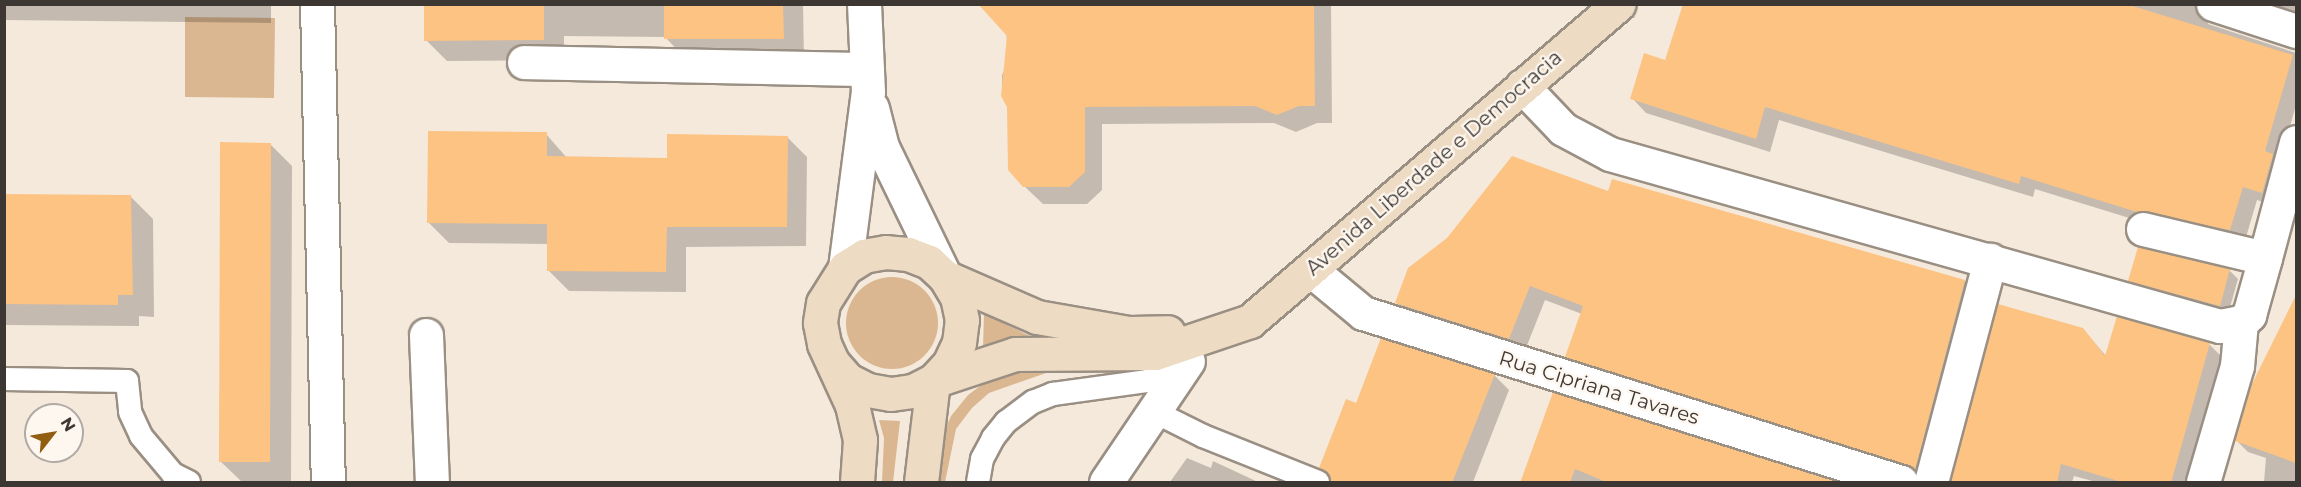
<!DOCTYPE html>
<style>
body{margin:0}
#map{position:relative;width:2301px;height:487px;overflow:hidden;background:#f5e9dc;font-family:Montserrat,sans-serif}
div>[style]{position:absolute}
[style*='--x']{left:calc(var(--x)*1px);top:calc(var(--y)*1px);width:calc(var(--w)*1px);rotate:calc(var(--a)*1deg)}
.green>*{inset:0;background:#dab790}
.round{border-radius:50%}
.shadow>*{inset:0;background:#0003}
.building>*{inset:0;background:#fcc383}
.roads{filter:drop-shadow(2px 0 #9a8f83) drop-shadow(-2px 0 #9a8f83) drop-shadow(0 2px #9a8f83) drop-shadow(0 -2px #9a8f83)}
.lane>*{height:22px;margin:-11px;padding:0 11px;transform-origin:11px;border-radius:11px;background:#fff}
.street>*{height:33px;margin:-16.5px;padding:0 16.5px;transform-origin:16.5px;border-radius:16.5px;background:#fff}
.secondary>*{height:33px;margin:-16.5px;padding:0 16.5px;transform-origin:16.5px;border-radius:16.5px;background:#eedbc3}
span{translate:-50% -50%;white-space:nowrap;text-align:center;line-height:1.15;-webkit-text-stroke:4.5px #fef7f0;paint-order:stroke}
.street-label{font-size:20px;color:#3c3732}
.frame{position:absolute;inset:0;border:6px solid #3c3732;pointer-events:none}
.north{position:absolute;left:24px;top:403px;width:60px;height:60px;box-sizing:border-box;background:#fef7f0;border:2px solid #b0aaa4;border-radius:50%;rotate:59deg;font-size:16px;font-weight:700;line-height:24px;text-align:center;color:#3c3732}
.north::after{content:'';display:block;margin:auto;width:21px;height:27px;background:#915d10;clip-path:polygon(50% 0,100% 100%,50% 72%,0 100%)}
</style>
<div id="map">
<div class="green">
<div style="clip-path:polygon(185px 17px,275px 18px,274px 98px,185px 97px)"></div>
<div class="round" style="left:846px;top:277px;width:92px;height:92px"></div>
<div style="clip-path:polygon(984px 313px,1009px 326px,1036px 339px,983px 348px)"></div>
<div style="clip-path:polygon(1049px 372px,989px 393px,972px 408px,956px 429px,945px 482px,935px 482px,939px 444px,951px 416px,968px 395px,987px 381px,1014px 373px)"></div>
<div style="clip-path:polygon(879px 420px,900px 421px,893px 482px,882px 482px,884px 438px)"></div>
</div>
<div class="shadow">
<div style="clip-path:polygon(4px 4px,271px 4px,271px 23px,4px 20px)"></div>
<div style="clip-path:polygon(426px 4px,803px 4px,804px 60px,686px 59px,665px 37px,564px 36px,564px 60px,447px 61px,426px 40px)"></div>
<div style="clip-path:polygon(1005px 4px,1331px 4px,1332px 123px,1317px 123px,1296px 132px,1274px 123px,1102px 124px,1102px 190px,1087px 204px,1043px 204px,1024px 186px,1009px 107px,1002px 96px,1002px 75px,1008px 63px)"></div>
<div style="clip-path:polygon(1743px 4px,2214px 4px,2208px 24px,2296px 53px,2296px 105px,2280px 162px,2276px 206px,2257px 200px,2244px 244px,2152px 225px,2035px 189px,2033px 197px,1779px 120px,1770px 152px,1646px 113px,1632px 98px,1666px 62px)"></div>
<div style="clip-path:polygon(2248px 4px,2296px 4px,2296px 21px)"></div>
<div style="clip-path:polygon(546px 134px,567px 158px,668px 159px,787px 137px,807px 157px,806px 246px,686px 247px,686px 292px,569px 291px,548px 270px,549px 244px,449px 243px,429px 223px)"></div>
<div style="clip-path:polygon(270px 144px,292px 166px,291px 482px,242px 482px,220px 461px)"></div>
<div style="clip-path:polygon(1608px 193px,1965px 281px,1979px 296px,1930px 482px,1581px 371px,1567px 356px,1582px 314px,1545px 300px,1524px 353px,1411px 318px,1397px 303px)"></div>
<div style="clip-path:polygon(4px 196px,131px 197px,153px 219px,154px 317px,139px 316px,139px 326px,4px 325px)"></div>
<div style="clip-path:polygon(2229px 270px,2238px 279px,2228px 314px,2138px 289px,2130px 280px)"></div>
<div style="clip-path:polygon(2296px 302px,2296px 482px,2264px 482px,2266px 458px,2248px 452px,2236px 440px,2252px 387px)"></div>
<div style="clip-path:polygon(2083px 329px,2106px 356px,2209px 344px,2222px 357px,2187px 482px,2096px 482px,2074px 476px,2072px 482px,1952px 482px)"></div>
<div style="clip-path:polygon(1494px 375px,1509px 390px,1473px 482px,1332px 482px,1321px 468px,1357px 405px)"></div>
<div style="clip-path:polygon(1553px 394px,1835px 482px,1522px 482px)"></div>
<div style="clip-path:polygon(1187px 458px,1211px 468px,1213px 461px,1258px 482px,1170px 482px)"></div>
</div>
<div class="building">
<div style="clip-path:polygon(424px 4px,544px 4px,544px 40px,424px 41px)"></div>
<div style="clip-path:polygon(664px 4px,783px 4px,784px 39px,664px 39px)"></div>
<div style="clip-path:polygon(978px 4px,1314px 4px,1315px 106px,1299px 106px,1277px 115px,1255px 106px,1085px 107px,1085px 172px,1069px 187px,1023px 187px,1008px 170px,1007px 107px,1001px 96px,1007px 36px)"></div>
<div style="clip-path:polygon(1683px 4px,2126px 4px,2293px 55px,2265px 151px,2273px 154px,2262px 193px,2243px 187px,2230px 230px,2137px 212px,2021px 176px,2019px 184px,1765px 107px,1756px 139px,1630px 99px,1644px 53px,1665px 60px)"></div>
<div style="clip-path:polygon(428px 131px,547px 132px,547px 156px,667px 158px,667px 134px,788px 136px,787px 227px,667px 227px,666px 272px,547px 271px,547px 224px,427px 223px)"></div>
<div style="clip-path:polygon(220px 142px,271px 143px,270px 462px,219px 462px)"></div>
<div style="clip-path:polygon(1512px 156px,1608px 191px,1612px 179px,1965px 280px,1915px 470px,1565px 357px,1583px 306px,1530px 286px,1509px 339px,1395px 303px,1408px 268px,1447px 238px)"></div>
<div style="clip-path:polygon(4px 194px,131px 195px,133px 295px,118px 295px,118px 305px,4px 304px)"></div>
<div style="clip-path:polygon(2138px 247px,2230px 269px,2220px 306px,2128px 281px)"></div>
<div style="clip-path:polygon(2296px 295px,2296px 463px,2235px 441px,2251px 386px)"></div>
<div style="clip-path:polygon(1998px 304px,2083px 328px,2105px 356px,2117px 316px,2210px 343px,2171px 483px,2125px 483px,2061px 464px,2057px 483px,1950px 483px)"></div>
<div style="clip-path:polygon(1381px 338px,1495px 374px,1452px 483px,1331px 483px,1328px 473px,1319px 468px,1346px 399px,1356px 403px)"></div>
<div style="clip-path:polygon(1553px 392px,1840px 483px,1609px 483px,1575px 469px,1570px 483px,1520px 483px)"></div>
</div>
<div class="roads">
<div class="lane">
<div style="--x:4;--y:379;--w:123;--a:0.9"></div>
<div style="--x:127;--y:381;--w:31;--a:84"></div>
<div style="--x:130;--y:412;--w:26;--a:65"></div>
<div style="--x:141;--y:436;--w:50;--a:49.9"></div>
<div style="--x:173;--y:474;--w:18;--a:27"></div>
<div style="--x:1155;--y:412;--w:54;--a:26.6"></div>
<div style="--x:1203;--y:436;--w:124;--a:21.8"></div>
<div style="--x:978;--y:482;--w:23;--a:-80"></div>
<div style="--x:982;--y:459;--w:24;--a:-62"></div>
<div style="--x:993;--y:438;--w:21;--a:-51"></div>
<div style="--x:1006;--y:422;--w:34;--a:-37"></div>
<div style="--x:1033;--y:402;--w:22;--a:-22"></div>
<div style="--x:1053;--y:394;--w:96;--a:-7.8"></div>
<div style="--x:1148;--y:381;--w:40;--a:-25"></div>
</div>
<div class="street">
<div style="--x:317;--y:4;--w:478;--a:88.7"></div>
<div style="--x:2213;--y:4;--w:87;--a:18"></div>
<div style="--x:524;--y:62;--w:343;--a:1.2"></div>
<div style="--x:1522;--y:86;--w:59;--a:46.4"></div>
<div style="--x:1563;--y:129;--w:53;--a:28"></div>
<div style="--x:1610;--y:154;--w:634;--a:15.75"></div>
<div style="--x:2220;--y:326;--w:21;--a:-11"></div>
<div style="--x:2241;--y:322;--w:11;--a:-41"></div>
<div style="--x:2249;--y:315;--w:59;--a:-74.3"></div>
<div style="--x:872;--y:108;--w:40;--a:75.6"></div>
<div style="--x:882;--y:147;--w:144;--a:64.1"></div>
<div style="--x:2143;--y:229;--w:125;--a:13.4"></div>
<div style="--x:2265;--y:258;--w:120;--a:-75"></div>
<div style="--x:845;--y:268;--w:177;--a:-82.6"></div>
<div style="--x:868;--y:92;--w:88;--a:-92.6"></div>
<div style="--x:1311;--y:270;--w:67;--a:39.6"></div>
<div style="--x:1363;--y:313;--w:564;--a:17.44"></div>
<div style="--x:426;--y:335;--w:147;--a:87.7"></div>
<div style="--x:1106;--y:482;--w:146;--a:-55.9"></div>
<div style="--x:1931;--y:482;--w:230;--a:-75.1"></div>
<div style="--x:2203;--y:482;--w:121;--a:-73.7"></div>
<div style="--x:2237;--y:366;--w:44;--a:-84.8"></div>
</div>
<div class="secondary">
<div style="--x:945;--y:277;--w:100;--a:23.5"></div>
<div style="--x:1037;--y:317;--w:93;--a:9.9"></div>
<div style="--x:1129;--y:333;--w:39;--a:-1"></div>
<div style="--x:833;--y:363;--w:23;--a:49"></div>
<div style="--x:848;--y:380;--w:22;--a:27"></div>
<div style="--x:868;--y:390;--w:23;--a:10"></div>
<div style="--x:891;--y:394;--w:22;--a:-8"></div>
<div style="--x:913;--y:391;--w:22;--a:-27"></div>
<div style="--x:933;--y:381;--w:23;--a:-47"></div>
<div style="--x:949;--y:364;--w:23;--a:-65"></div>
<div style="--x:959;--y:343;--w:23;--a:-83"></div>
<div style="--x:962;--y:320;--w:24;--a:-102"></div>
<div style="--x:957;--y:297;--w:23;--a:-121"></div>
<div style="--x:945;--y:277;--w:22;--a:-137"></div>
<div style="--x:929;--y:262;--w:22;--a:-159"></div>
<div style="--x:908;--y:254;--w:22;--a:-175"></div>
<div style="--x:886;--y:252;--w:22;--a:170"></div>
<div style="--x:864;--y:256;--w:22;--a:148"></div>
<div style="--x:845;--y:268;--w:41;--a:122.2"></div>
<div style="--x:823;--y:303;--w:20;--a:99"></div>
<div style="--x:820;--y:323;--w:21;--a:79"></div>
<div style="--x:824;--y:344;--w:67;--a:65.3"></div>
<div style="--x:852;--y:405;--w:36;--a:77"></div>
<div style="--x:860;--y:440;--w:42;--a:94.1"></div>
<div style="--x:933;--y:381;--w:86;--a:-18.2"></div>
<div style="--x:1015;--y:354;--w:140;--a:-0.4"></div>
<div style="--x:1155;--y:353;--w:100;--a:-18.6"></div>
<div style="--x:1250;--y:321;--w:486;--a:-40.7"></div>
<div style="--x:921;--y:482;--w:102;--a:-83.2"></div>
</div>
</div>
<div class="street-label">
<span style="left:1434px;top:163px;rotate:-41deg">Avenida Liberdade e Democracia</span>
<span style="left:1599px;top:388px;rotate:17deg">Rua Cipriana Tavares</span>
</div>
<div class="frame"></div>
<div class="north">N</div>
</div>
